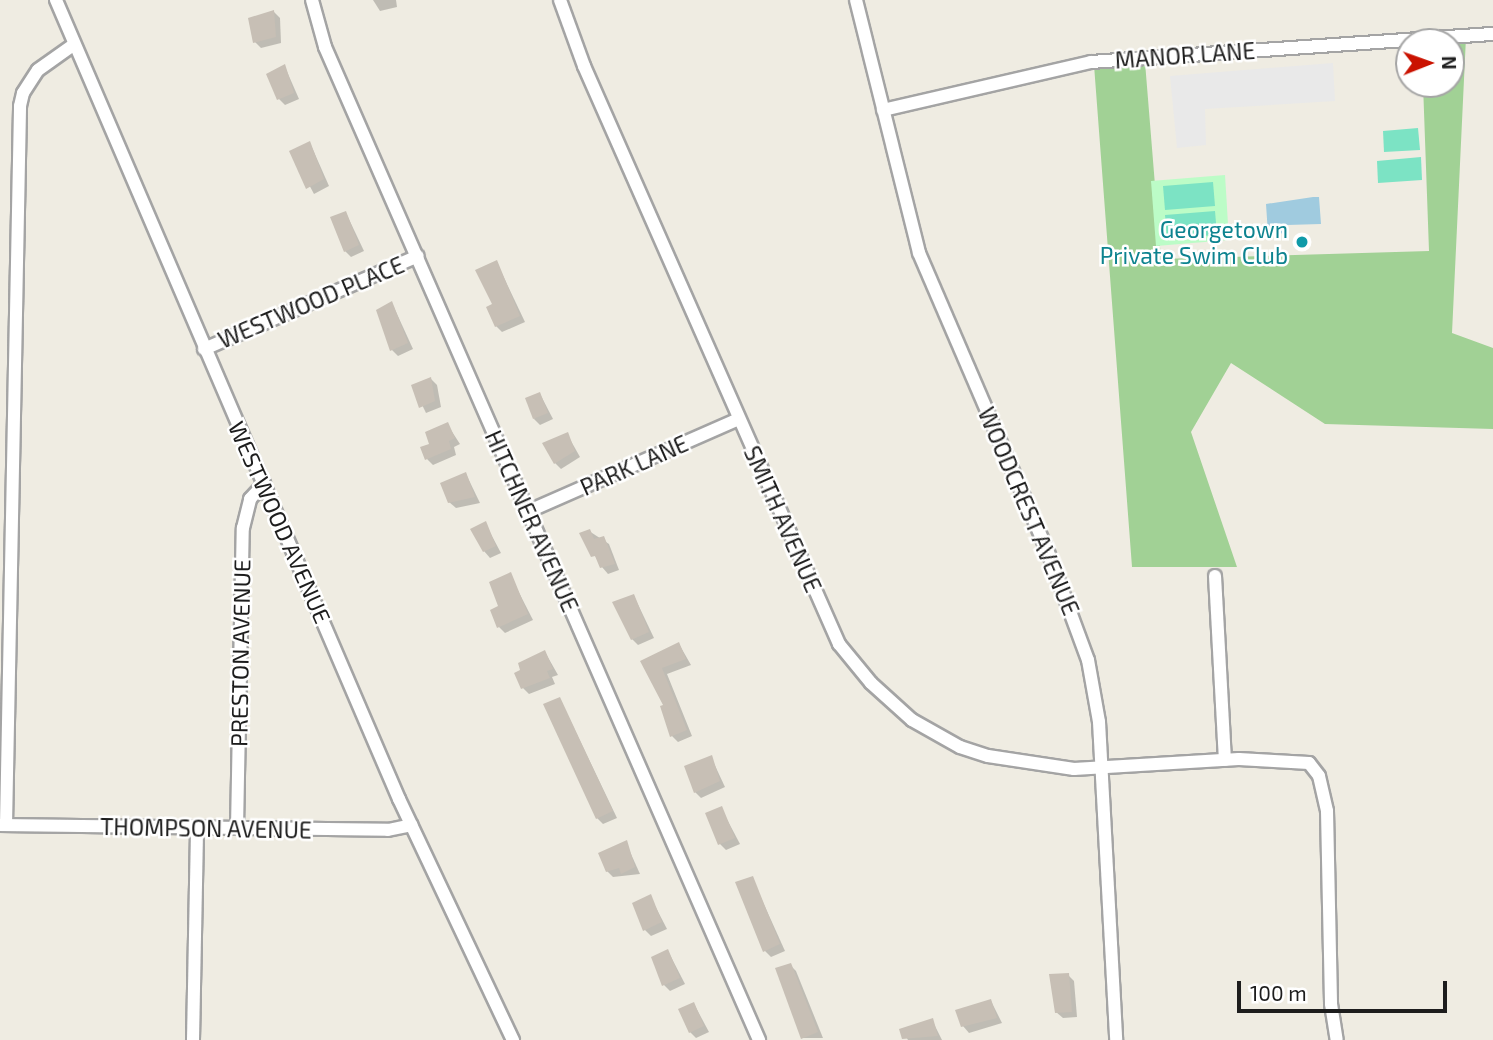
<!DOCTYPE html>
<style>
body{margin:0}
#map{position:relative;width:1493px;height:1040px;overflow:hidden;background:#efece2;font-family:"Exo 2",sans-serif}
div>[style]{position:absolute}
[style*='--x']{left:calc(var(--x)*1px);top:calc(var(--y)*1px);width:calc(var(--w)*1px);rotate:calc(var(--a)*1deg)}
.forest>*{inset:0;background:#a1d195}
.park>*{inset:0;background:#bcfcc7}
.pitch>*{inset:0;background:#7ce3c4}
.parking>*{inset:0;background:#e9e9e9}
.water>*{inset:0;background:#a0cbdf}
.shadow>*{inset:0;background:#0003}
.building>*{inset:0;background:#c7bfb5}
.roads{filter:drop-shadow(2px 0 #a4a4a4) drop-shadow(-2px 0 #a4a4a4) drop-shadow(0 2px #a4a4a4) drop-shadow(0 -2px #a4a4a4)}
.street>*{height:12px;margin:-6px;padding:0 6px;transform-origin:6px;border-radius:6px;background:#fff}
.dots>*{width:19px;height:19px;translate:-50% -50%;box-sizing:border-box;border:4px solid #fff;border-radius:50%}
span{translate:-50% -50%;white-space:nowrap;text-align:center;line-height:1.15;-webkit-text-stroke:5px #fff;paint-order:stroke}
.street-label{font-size:23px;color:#1d1d1d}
.culture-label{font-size:23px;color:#0d838f}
.right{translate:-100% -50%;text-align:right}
.north{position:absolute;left:1395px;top:28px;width:70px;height:70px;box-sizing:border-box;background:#fff;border:2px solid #a5a5a5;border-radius:50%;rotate:89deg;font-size:19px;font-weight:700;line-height:28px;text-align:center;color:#1d1d1d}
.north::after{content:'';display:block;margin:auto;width:24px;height:32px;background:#ca1200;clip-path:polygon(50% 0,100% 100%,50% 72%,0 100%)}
.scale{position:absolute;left:1237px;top:981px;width:210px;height:32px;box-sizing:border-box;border:4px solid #1d1d1d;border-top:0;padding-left:9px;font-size:21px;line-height:24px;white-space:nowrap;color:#1d1d1d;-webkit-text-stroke:5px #fff;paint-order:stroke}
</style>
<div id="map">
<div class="forest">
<div style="clip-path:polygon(1466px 37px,1452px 333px,1493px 348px,1493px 429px,1325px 424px,1231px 363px,1191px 432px,1237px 567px,1132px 567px,1094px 65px,1145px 62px,1161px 259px,1429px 251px,1423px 84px,1451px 84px,1451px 42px)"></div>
</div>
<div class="park">
<div style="clip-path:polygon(1225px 175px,1229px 240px,1156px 246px,1151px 181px)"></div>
</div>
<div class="pitch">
<div style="clip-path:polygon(1418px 128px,1420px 150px,1384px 152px,1383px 131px)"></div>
<div style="clip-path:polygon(1421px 157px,1422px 180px,1378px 183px,1377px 161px)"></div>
<div style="clip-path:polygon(1213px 182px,1215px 206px,1165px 210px,1163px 186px)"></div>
<div style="clip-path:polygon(1215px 211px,1217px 235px,1167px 238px,1165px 215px)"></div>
</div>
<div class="parking">
<div style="clip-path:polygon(1333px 63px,1335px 101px,1205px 109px,1206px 145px,1177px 148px,1170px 76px)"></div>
</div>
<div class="water">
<div style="clip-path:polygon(1313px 197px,1319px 197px,1321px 224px,1287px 225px,1288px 233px,1268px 234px,1266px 204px)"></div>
</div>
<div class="shadow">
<div style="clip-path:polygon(373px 0,396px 0,397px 7px,380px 11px)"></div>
<div style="clip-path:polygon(274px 12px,280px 18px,281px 43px,261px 48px,255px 42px)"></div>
<div style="clip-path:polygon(285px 67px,299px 99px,285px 105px,279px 99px)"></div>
<div style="clip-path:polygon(310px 143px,329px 186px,314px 194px,291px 151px)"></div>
<div style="clip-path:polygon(346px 213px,364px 251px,351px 257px,345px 251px)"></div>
<div style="clip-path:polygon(497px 263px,525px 322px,502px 332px,496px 326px)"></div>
<div style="clip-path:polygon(392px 303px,413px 349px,398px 356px,392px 350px)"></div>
<div style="clip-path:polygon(431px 379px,437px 385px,441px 407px,426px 413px,413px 386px)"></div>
<div style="clip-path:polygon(540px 394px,553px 419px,540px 425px,534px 419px)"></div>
<div style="clip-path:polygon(447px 424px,460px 444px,454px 447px,456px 455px,433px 465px,427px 459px,431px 445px)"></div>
<div style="clip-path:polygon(567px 434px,580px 457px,561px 469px,555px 463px)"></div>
<div style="clip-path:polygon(466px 474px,480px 503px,456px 508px,449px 502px)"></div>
<div style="clip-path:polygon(485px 523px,501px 553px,490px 558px,484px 551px)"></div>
<div style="clip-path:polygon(589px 531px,609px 544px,619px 570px,608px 574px,602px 567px,582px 534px)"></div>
<div style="clip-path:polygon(510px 575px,533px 620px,505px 633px,499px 627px,500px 607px)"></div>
<div style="clip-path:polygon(634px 596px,654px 638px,638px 645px,632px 639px)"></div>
<div style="clip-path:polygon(679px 644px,691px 665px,667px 674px,692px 736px,678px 742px,672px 736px,666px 706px,642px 662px)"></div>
<div style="clip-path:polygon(545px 652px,558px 675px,552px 677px,555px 684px,529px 694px,523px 688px)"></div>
<div style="clip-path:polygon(560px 699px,617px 818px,603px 824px,597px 818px)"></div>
<div style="clip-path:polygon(711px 757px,725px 787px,701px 798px,695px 792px)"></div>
<div style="clip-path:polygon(721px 808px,740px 844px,726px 850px,720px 844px)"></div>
<div style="clip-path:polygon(626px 843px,640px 874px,613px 877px,607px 871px)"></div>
<div style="clip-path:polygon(752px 878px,785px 951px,771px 957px,765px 951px)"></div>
<div style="clip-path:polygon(650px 896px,667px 929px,651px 936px,645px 930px)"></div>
<div style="clip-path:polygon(668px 951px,685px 984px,670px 991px,664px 985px)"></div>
<div style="clip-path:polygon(790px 965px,796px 971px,823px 1038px,803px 1038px)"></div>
<div style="clip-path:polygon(1068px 975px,1074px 981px,1077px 1017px,1063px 1018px,1056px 1012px)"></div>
<div style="clip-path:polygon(991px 1001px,1002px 1023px,969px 1033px,963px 1026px)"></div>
<div style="clip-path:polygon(694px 1004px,709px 1032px,696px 1038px,690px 1032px)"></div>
<div style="clip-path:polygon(932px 1020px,942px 1040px,908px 1040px,902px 1030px)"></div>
</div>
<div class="building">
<div style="clip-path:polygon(274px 10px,276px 37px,253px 43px,248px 18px)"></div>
<div style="clip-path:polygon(285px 64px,294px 93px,277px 100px,266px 74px)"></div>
<div style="clip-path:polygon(310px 141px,324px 179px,306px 189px,289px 151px)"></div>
<div style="clip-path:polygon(346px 211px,359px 245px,344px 252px,330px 217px)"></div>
<div style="clip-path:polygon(497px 260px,520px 316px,495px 327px,486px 307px,492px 304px,475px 270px)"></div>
<div style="clip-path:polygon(392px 301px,408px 343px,390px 351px,376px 310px)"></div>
<div style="clip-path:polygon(431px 377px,435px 401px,419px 408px,411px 385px)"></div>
<div style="clip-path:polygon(540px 392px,548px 413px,533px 419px,525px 398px)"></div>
<div style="clip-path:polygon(448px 422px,455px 438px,449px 441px,451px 449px,425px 460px,420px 447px,429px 444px,425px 432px)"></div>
<div style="clip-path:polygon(568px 432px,575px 451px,554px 464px,542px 443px)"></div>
<div style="clip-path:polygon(466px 472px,475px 497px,448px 503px,440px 483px)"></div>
<div style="clip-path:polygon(486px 521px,496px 546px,483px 552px,470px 529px)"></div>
<div style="clip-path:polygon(590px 529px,594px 539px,604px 536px,615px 564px,600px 568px,595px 556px,591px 557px,579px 533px)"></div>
<div style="clip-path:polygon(511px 572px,528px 614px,497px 628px,490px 610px,498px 606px,489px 582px)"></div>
<div style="clip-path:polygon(634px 594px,649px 632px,631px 640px,612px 602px)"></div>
<div style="clip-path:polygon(679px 642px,686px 659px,662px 668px,687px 730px,670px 737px,660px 706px,663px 705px,640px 661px)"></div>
<div style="clip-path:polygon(545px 650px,553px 669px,547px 671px,550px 678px,521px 689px,514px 673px,520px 670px,518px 663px)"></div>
<div style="clip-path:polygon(560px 697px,613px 811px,596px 819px,543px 704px)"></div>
<div style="clip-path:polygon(712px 755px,720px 781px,694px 793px,684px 766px)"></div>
<div style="clip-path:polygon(722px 806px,735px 838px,718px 845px,705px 813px)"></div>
<div style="clip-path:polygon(627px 840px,635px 867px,621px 874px,619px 868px,606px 872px,598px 853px)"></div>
<div style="clip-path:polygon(753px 876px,780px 944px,763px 952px,735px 882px)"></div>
<div style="clip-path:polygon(651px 894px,662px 922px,643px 931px,632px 903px)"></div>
<div style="clip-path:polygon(668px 949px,680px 978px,662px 986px,651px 957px)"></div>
<div style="clip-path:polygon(791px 963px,818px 1032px,801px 1039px,775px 968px)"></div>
<div style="clip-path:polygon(1069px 973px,1072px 1012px,1055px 1013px,1049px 974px)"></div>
<div style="clip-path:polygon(991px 999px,997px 1018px,961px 1027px,955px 1010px)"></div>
<div style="clip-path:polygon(694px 1002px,704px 1026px,689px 1033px,678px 1009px)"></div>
<div style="clip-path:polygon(933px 1018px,938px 1036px,902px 1039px,899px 1029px)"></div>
</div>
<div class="roads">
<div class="street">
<div style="--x:56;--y:0;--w:870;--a:66.77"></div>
<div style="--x:399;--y:799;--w:267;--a:64.7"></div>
<div style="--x:312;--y:0;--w:49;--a:74.5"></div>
<div style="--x:325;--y:47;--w:1084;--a:66.39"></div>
<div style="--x:560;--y:0;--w:70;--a:70"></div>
<div style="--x:584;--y:66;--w:632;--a:66.19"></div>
<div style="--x:839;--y:644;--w:50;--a:50.6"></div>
<div style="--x:871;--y:683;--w:55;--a:42.1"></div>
<div style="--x:912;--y:720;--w:55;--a:29.4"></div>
<div style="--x:960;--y:747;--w:29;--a:18"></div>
<div style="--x:988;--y:756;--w:87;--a:8.6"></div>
<div style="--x:1074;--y:769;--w:165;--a:-3.5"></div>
<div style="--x:1239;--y:759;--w:70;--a:3.3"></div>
<div style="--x:1309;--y:763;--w:16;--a:52"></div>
<div style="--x:1319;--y:776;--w:36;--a:77"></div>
<div style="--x:1327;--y:811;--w:193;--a:88.8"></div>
<div style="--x:1331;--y:1004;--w:36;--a:81"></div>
<div style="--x:856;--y:0;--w:261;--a:76"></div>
<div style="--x:919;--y:253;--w:326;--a:66.7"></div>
<div style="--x:1048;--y:552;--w:115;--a:69.7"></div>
<div style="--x:1088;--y:660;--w:63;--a:79.9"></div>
<div style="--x:1099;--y:722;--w:318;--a:86.9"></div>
<div style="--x:883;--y:110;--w:213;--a:-13"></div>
<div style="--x:1091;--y:62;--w:403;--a:-4"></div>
<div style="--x:204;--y:349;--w:233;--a:-23.5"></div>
<div style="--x:529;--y:511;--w:229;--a:-23.7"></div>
<div style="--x:1215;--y:576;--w:184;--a:86.9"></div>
<div style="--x:0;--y:825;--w:388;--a:0.7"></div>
<div style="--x:388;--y:830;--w:24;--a:-12"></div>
<div style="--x:6;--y:825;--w:719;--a:-88.88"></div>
<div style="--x:20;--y:106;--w:13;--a:-77"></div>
<div style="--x:23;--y:93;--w:27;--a:-57"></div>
<div style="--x:38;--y:70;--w:43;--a:-35.5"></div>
<div style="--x:237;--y:828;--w:300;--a:-88.9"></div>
<div style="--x:243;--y:528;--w:30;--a:-76"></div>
<div style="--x:250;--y:499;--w:21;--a:-47"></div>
<div style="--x:193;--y:1040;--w:212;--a:-88.9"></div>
</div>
</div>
<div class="dots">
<div style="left:1302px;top:242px;background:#0f9aa8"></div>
</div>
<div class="street-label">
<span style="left:1185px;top:55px;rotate:-4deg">MANOR LANE</span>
<span style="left:311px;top:302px;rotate:-23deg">WESTWOOD PLACE</span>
<span style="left:634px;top:465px;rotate:-24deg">PARK LANE</span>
<span style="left:1029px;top:511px;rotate:67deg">WOODCREST AVENUE</span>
<span style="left:783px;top:519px;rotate:66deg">SMITH AVENUE</span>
<span style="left:532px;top:521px;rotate:66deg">HITCHNER AVENUE</span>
<span style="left:280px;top:522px;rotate:66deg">WESTWOOD AVENUE</span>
<span style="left:240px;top:653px;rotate:-89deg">PRESTON AVENUE</span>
<span style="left:206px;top:828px;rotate:1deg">THOMPSON AVENUE</span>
</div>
<div class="culture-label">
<span class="right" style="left:1288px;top:242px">Georgetown<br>Private Swim Club</span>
</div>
<div class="north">N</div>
<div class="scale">100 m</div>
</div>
